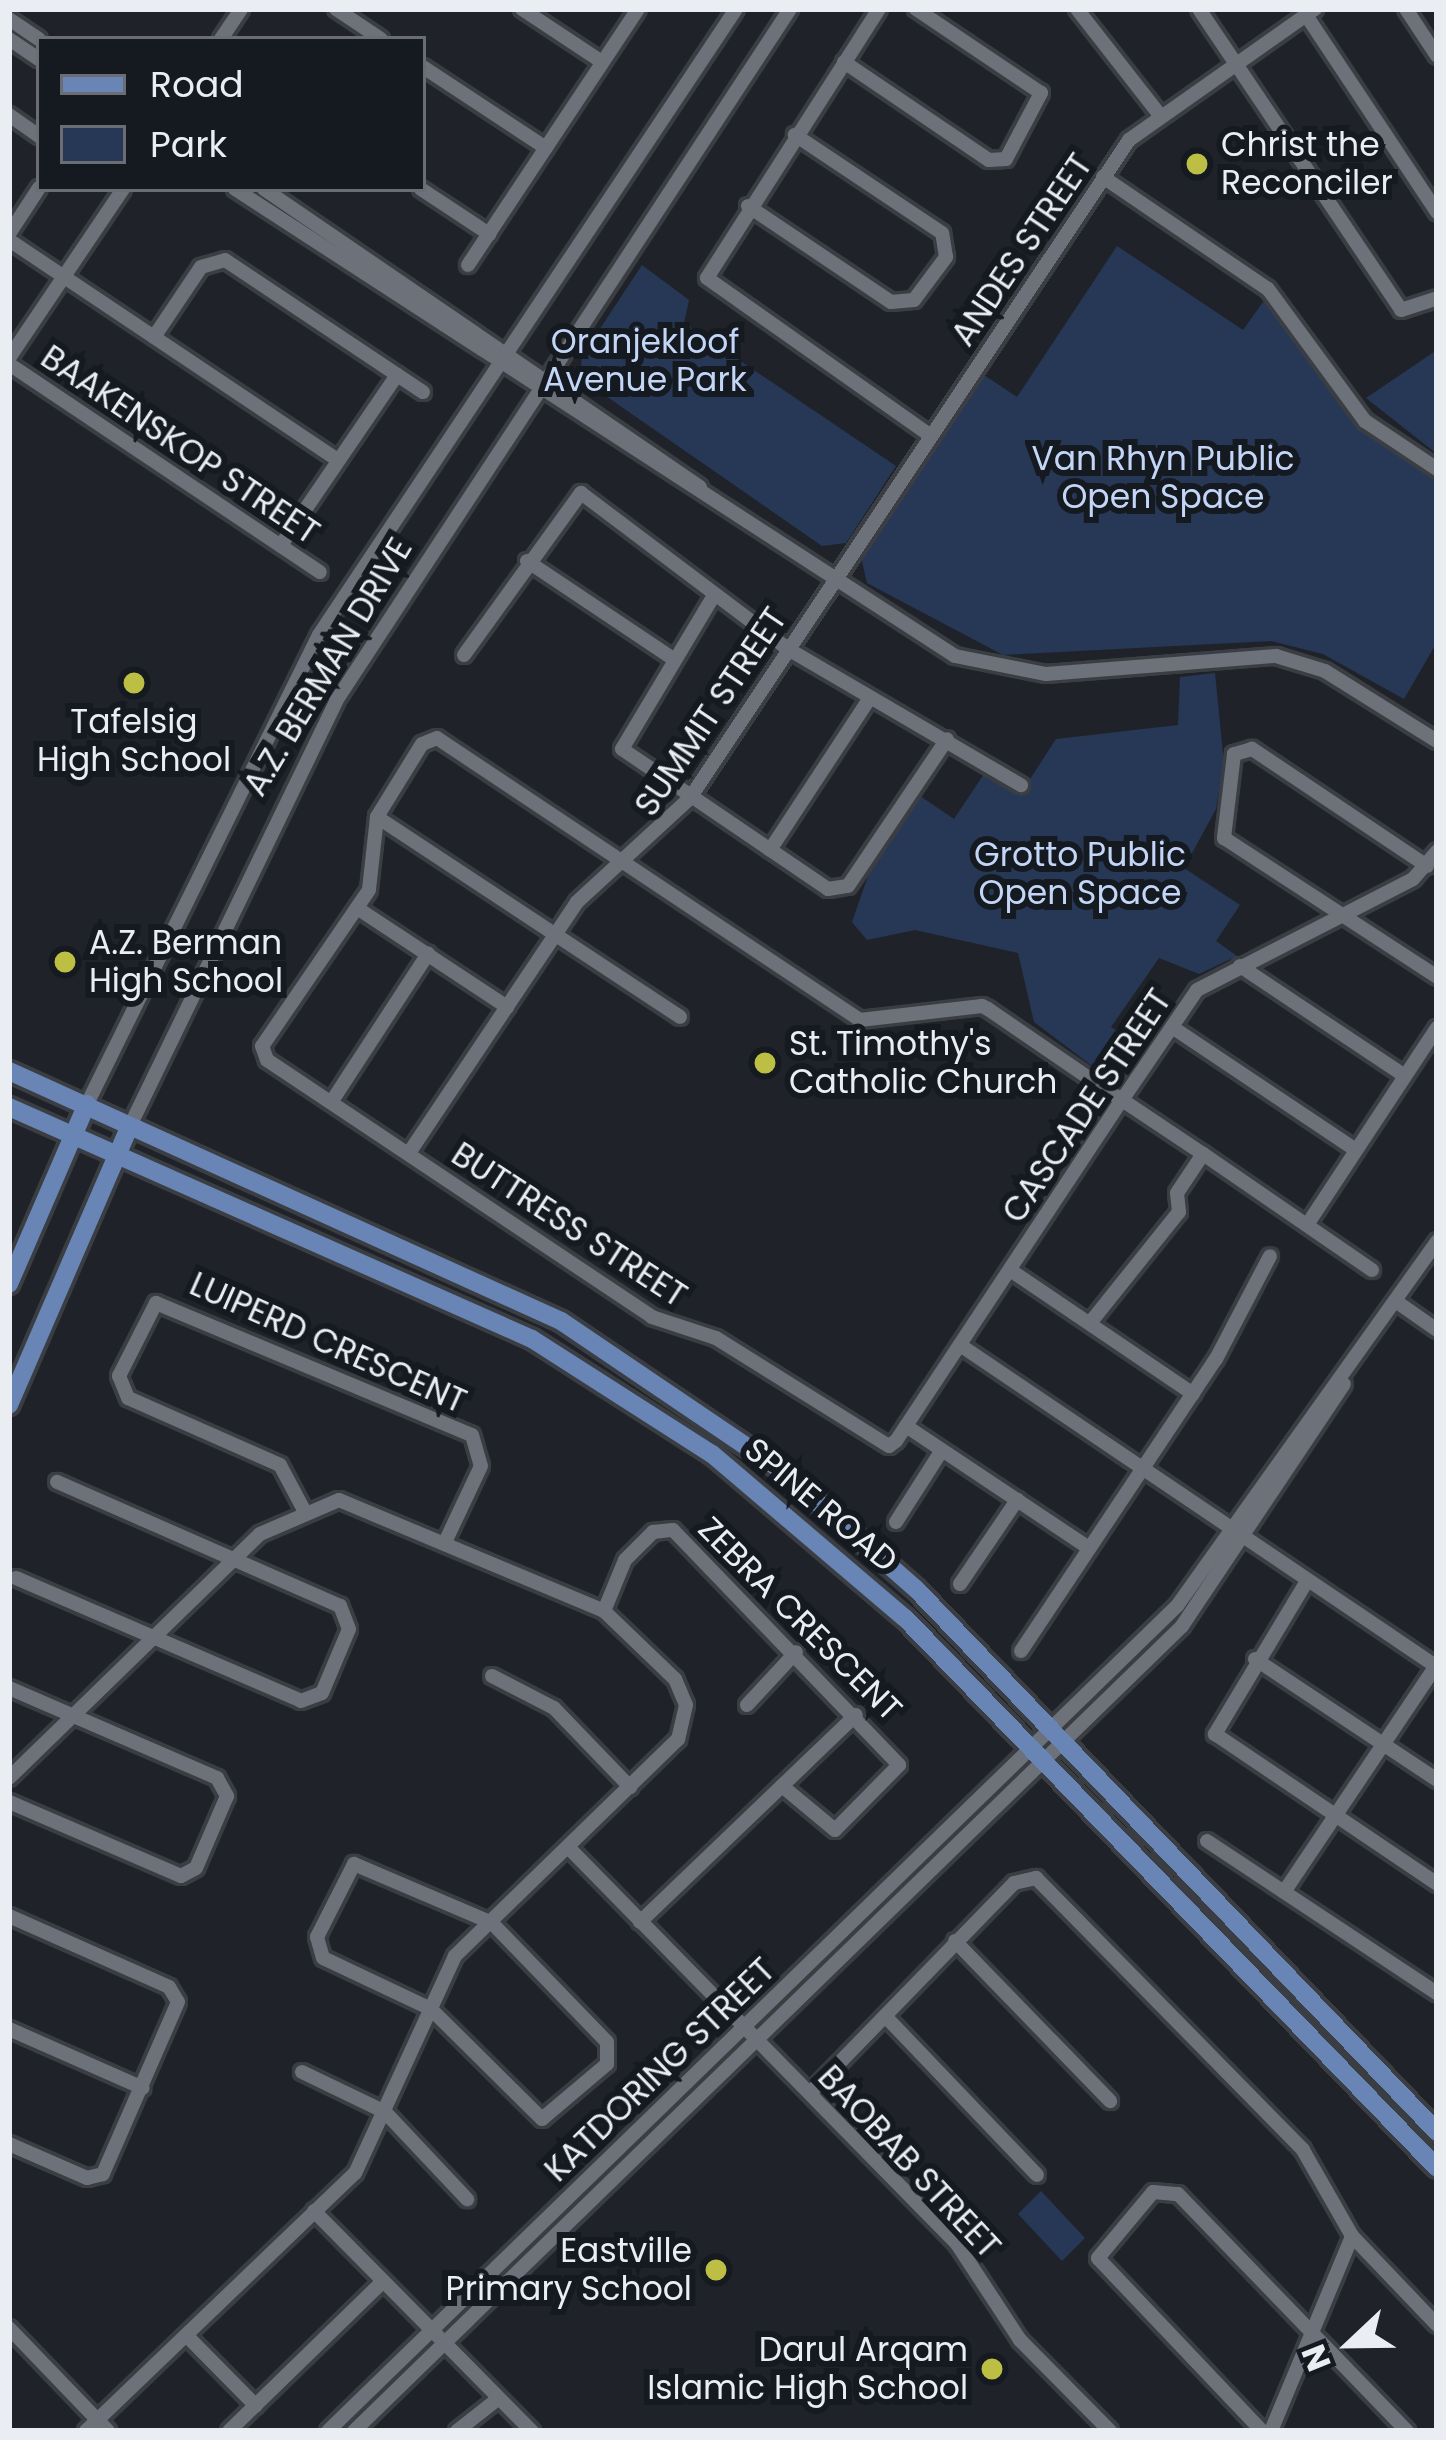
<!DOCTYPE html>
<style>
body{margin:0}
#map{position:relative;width:1446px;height:2440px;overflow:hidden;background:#1f2329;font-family:Poppins,sans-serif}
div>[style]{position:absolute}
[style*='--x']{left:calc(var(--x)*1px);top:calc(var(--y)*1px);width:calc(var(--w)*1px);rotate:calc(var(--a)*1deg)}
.green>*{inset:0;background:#263856}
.roads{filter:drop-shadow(3px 0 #3a3e43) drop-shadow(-3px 0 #3a3e43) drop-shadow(0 3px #3a3e43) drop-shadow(0 -3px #3a3e43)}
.minor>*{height:14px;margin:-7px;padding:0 7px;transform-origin:7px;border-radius:7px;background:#6d7179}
.major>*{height:18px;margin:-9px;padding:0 9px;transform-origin:9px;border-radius:9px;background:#6885b6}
.dots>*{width:33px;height:33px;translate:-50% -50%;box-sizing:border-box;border:6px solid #151920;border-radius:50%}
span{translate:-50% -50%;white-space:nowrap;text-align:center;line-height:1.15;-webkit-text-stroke:12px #151920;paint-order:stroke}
.poi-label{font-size:33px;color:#eaedf1}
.left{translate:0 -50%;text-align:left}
.right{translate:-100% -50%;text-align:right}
.street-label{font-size:33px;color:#eaedf1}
.park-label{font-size:33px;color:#c3d6f7}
.frame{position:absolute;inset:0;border:12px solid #eaedf1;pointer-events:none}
.legend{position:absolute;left:36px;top:36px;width:390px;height:156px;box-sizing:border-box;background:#151920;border:3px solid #6a6e74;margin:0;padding:15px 21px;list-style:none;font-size:36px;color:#eaedf1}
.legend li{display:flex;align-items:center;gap:24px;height:60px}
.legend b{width:60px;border:3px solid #6a6e74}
.north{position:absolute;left:1290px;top:2284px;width:120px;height:120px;-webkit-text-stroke:9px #151920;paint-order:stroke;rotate:248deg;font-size:33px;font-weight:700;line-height:48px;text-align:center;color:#eaedf1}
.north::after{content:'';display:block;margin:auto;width:42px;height:54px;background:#eaedf1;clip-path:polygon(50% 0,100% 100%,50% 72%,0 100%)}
</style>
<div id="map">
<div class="green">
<div style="clip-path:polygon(1117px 246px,1243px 330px,1263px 302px,1281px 312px,1364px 429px,1437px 480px,1437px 642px,1404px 699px,1323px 654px,1271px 641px,1003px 655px,867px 583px,861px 557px,977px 384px,984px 375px,1017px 397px)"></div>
<div style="clip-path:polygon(642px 265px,689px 300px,684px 323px,896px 466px,846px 543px,822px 546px,580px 378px,582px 356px)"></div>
<div style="clip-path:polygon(1437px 350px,1437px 454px,1366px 398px)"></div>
<div style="clip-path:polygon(1215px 673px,1224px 763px,1216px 809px,1184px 868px,1240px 905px,1216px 941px,1237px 956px,1199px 974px,1159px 958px,1111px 1027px,1142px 1049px,1125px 1077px,1112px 1081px,1034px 1022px,1018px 953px,915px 930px,867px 940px,852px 922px,869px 873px,920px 796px,954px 819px,986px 771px,1021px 793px,1056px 739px,1178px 725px,1180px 677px)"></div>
<div style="clip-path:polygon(1041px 2191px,1085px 2238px,1062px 2261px,1018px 2214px)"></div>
</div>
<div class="roads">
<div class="minor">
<div style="--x:336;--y:9;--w:54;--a:33.7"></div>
<div style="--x:522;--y:9;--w:96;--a:33.5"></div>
<div style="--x:879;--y:9;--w:319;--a:122.6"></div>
<div style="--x:707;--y:278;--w:274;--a:35.2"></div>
<div style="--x:1077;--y:9;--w:133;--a:52"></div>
<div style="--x:1199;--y:9;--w:362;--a:56.1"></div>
<div style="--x:1401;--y:310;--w:38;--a:-18"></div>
<div style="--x:1406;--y:9;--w:56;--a:56.6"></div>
<div style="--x:1306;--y:15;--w:237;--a:56.4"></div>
<div style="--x:9;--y:19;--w:36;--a:34"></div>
<div style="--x:9;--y:39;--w:36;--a:34"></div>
<div style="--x:221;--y:39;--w:36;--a:-56"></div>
<div style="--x:844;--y:62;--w:175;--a:34.1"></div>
<div style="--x:989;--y:160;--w:17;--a:-3"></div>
<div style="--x:1006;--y:159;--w:75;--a:-62.1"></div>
<div style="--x:1041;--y:93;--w:151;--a:-146.1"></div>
<div style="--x:423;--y:67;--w:147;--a:33.4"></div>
<div style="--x:9;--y:115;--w:37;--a:35"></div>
<div style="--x:1103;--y:177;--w:199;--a:34.2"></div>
<div style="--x:1268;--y:289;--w:164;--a:53.7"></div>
<div style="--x:1365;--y:421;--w:87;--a:33.7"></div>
<div style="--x:235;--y:189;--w:858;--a:32.97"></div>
<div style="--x:955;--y:656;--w:93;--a:11.2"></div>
<div style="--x:1046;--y:674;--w:231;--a:-4.5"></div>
<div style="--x:1276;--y:656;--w:51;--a:17"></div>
<div style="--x:1325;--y:671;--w:132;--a:32"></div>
<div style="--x:264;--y:189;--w:528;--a:34.35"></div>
<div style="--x:421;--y:189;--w:82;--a:33.5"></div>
<div style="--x:748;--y:206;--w:172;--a:33.9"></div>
<div style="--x:891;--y:302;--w:23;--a:-5"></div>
<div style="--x:914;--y:300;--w:54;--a:-53.3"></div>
<div style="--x:946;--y:257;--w:24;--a:-99"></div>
<div style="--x:942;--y:233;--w:177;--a:-146.3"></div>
<div style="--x:9;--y:234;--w:55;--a:-56.9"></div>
<div style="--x:9;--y:240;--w:396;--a:33.8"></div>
<div style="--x:468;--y:265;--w:307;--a:-56.4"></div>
<div style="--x:154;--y:337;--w:84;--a:-56.1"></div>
<div style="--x:201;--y:267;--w:25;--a:-16"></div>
<div style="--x:225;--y:260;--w:238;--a:33.7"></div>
<div style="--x:9;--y:358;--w:204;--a:-56"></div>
<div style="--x:9;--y:364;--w:374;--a:33.8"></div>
<div style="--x:281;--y:545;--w:206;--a:-55.7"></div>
<div style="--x:527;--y:561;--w:174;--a:33.8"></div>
<div style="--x:713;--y:597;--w:177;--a:120.9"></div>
<div style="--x:622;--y:749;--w:249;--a:34.2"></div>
<div style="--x:828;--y:889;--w:20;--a:-9"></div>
<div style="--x:848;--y:886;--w:177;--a:-56"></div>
<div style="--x:464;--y:655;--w:200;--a:-54.2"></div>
<div style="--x:581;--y:493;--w:259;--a:37"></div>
<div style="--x:788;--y:649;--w:270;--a:30.3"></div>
<div style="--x:377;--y:817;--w:363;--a:33.4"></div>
<div style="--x:770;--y:850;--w:178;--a:-56.7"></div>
<div style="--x:1427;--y:866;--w:211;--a:-146.2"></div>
<div style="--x:1252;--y:749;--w:19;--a:164"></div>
<div style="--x:1234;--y:754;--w:85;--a:96.8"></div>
<div style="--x:1224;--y:838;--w:254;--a:33.1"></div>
<div style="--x:357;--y:908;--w:180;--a:33.4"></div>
<div style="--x:1240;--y:966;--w:198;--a:33.7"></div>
<div style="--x:1172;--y:1027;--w:221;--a:33.8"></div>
<div style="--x:332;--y:1101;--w:176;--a:-56.9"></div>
<div style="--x:87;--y:1104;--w:523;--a:-63.68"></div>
<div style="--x:319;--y:635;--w:752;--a:-56.33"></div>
<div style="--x:130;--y:1126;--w:472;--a:-64.1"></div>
<div style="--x:336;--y:701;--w:828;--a:-56.73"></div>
<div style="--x:409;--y:1153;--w:302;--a:-56.2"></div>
<div style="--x:577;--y:902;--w:154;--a:-42.6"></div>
<div style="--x:690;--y:798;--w:791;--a:-56.29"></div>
<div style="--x:1129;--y:140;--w:228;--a:-35.2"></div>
<div style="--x:1307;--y:1225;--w:236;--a:-56.6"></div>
<div style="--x:1010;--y:1270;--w:221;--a:34.1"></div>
<div style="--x:1372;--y:1270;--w:205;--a:-145.5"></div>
<div style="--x:1203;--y:1154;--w:97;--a:-146.3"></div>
<div style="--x:1122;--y:1100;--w:27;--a:-147"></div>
<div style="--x:1099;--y:1085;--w:135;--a:-145.6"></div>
<div style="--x:988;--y:1009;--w:7;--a:-153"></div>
<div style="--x:982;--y:1006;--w:123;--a:173.5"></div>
<div style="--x:860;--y:1020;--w:508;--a:-146.31"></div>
<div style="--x:437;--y:738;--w:16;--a:158"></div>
<div style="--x:422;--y:744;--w:86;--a:121.7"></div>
<div style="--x:377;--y:817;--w:73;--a:96.3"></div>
<div style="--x:369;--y:890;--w:189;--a:124.4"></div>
<div style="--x:262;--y:1046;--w:15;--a:70"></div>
<div style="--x:267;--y:1060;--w:463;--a:33.7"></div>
<div style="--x:652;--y:1317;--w:67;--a:18.2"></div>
<div style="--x:716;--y:1338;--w:204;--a:32"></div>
<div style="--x:889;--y:1446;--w:9;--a:-36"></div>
<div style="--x:896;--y:1441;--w:409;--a:-56.5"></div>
<div style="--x:1122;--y:1100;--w:133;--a:-55.7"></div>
<div style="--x:1197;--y:990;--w:243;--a:-27.2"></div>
<div style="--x:1413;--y:879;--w:37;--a:-49"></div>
<div style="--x:1397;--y:1302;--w:49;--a:35"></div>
<div style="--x:1090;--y:1323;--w:142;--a:-51.3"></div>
<div style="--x:1179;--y:1212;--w:19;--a:-96"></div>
<div style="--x:1177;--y:1193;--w:47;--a:-56.3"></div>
<div style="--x:960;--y:1345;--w:576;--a:34.02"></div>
<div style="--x:906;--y:1426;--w:220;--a:33.7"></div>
<div style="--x:305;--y:1512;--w:53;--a:-118"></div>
<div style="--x:280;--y:1465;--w:166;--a:-156.2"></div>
<div style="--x:128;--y:1398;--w:24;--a:-112"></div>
<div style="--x:119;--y:1376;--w:82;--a:-63.1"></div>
<div style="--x:156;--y:1303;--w:342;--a:22.7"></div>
<div style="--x:472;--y:1435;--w:32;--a:74"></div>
<div style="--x:481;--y:1466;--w:84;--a:115.3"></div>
<div style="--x:896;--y:1522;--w:85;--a:-57.4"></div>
<div style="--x:16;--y:1578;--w:310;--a:23.3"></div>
<div style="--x:301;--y:1701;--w:22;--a:-21"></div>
<div style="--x:322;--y:1693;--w:69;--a:-67.1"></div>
<div style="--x:349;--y:1629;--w:25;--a:-111"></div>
<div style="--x:340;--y:1606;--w:309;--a:-156.3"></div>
<div style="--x:1307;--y:1581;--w:179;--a:121"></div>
<div style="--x:1215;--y:1734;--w:268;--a:34"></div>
<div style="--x:960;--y:1584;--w:102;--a:-55.8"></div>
<div style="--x:604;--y:1611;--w:55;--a:-67.6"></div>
<div style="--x:625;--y:1560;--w:40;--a:-45"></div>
<div style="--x:653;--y:1532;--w:20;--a:-6"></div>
<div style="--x:673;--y:1530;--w:326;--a:46.1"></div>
<div style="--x:899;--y:1765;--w:91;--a:134.6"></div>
<div style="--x:835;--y:1830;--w:69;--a:-140.3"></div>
<div style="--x:1021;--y:1651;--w:351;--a:-56.3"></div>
<div style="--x:1216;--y:1359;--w:116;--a:-62.3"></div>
<div style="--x:1255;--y:1659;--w:219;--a:33.6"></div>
<div style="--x:492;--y:1676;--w:70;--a:27.3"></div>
<div style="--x:554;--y:1708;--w:110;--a:46.1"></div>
<div style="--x:9;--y:1688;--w:227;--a:23.4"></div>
<div style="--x:217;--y:1778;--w:21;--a:61"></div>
<div style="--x:227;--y:1796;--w:78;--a:113.3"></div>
<div style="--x:196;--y:1868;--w:17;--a:152"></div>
<div style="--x:181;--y:1876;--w:187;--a:-156.7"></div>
<div style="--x:747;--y:1705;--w:72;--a:-47.2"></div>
<div style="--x:9;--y:1778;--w:350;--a:-44.2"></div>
<div style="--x:260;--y:1534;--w:86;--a:-23.3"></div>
<div style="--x:339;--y:1500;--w:287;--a:22.7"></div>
<div style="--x:604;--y:1611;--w:98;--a:43.8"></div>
<div style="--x:675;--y:1679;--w:28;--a:67"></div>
<div style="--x:686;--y:1705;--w:35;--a:103"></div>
<div style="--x:678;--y:1739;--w:311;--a:135.8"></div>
<div style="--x:455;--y:1956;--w:239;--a:114.7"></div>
<div style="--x:355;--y:2173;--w:373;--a:136.2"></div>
<div style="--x:1207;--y:1841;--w:276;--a:33.5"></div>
<div style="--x:569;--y:1848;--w:554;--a:45.58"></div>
<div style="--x:957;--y:2244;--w:115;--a:56.7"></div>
<div style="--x:1020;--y:2340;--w:128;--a:45.3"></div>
<div style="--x:354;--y:1864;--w:150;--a:23.1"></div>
<div style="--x:492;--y:1923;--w:165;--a:46"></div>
<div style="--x:607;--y:2042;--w:22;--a:90"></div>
<div style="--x:607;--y:2064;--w:85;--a:139.8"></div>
<div style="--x:542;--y:2119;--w:156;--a:-135.3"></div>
<div style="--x:431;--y:2009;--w:119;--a:-154.7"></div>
<div style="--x:323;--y:1958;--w:22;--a:-106"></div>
<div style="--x:317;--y:1937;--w:82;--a:-63.1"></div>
<div style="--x:1284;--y:1892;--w:275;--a:-56.1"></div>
<div style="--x:9;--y:1916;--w:175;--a:23.9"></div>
<div style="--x:169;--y:1987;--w:17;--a:59"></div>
<div style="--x:178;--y:2002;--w:188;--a:113.6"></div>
<div style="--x:103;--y:2174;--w:16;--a:166"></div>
<div style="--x:87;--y:2178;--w:85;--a:-156.4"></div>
<div style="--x:640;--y:1922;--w:299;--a:-43.8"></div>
<div style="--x:955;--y:1941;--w:223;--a:45.9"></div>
<div style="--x:887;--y:2018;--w:217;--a:46.3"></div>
<div style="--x:9;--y:2029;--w:146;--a:23.8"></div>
<div style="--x:302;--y:2072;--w:92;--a:25.7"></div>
<div style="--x:385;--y:2112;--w:120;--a:46.7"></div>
<div style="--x:810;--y:2093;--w:293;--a:-45.8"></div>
<div style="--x:1014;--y:1883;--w:23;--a:-13"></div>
<div style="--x:1036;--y:1878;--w:381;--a:45.5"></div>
<div style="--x:1303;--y:2150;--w:99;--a:60.3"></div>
<div style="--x:1352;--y:2236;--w:123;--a:46.3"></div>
<div style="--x:314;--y:2211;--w:310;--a:45.3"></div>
<div style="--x:9;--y:2328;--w:143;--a:46.1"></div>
<div style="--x:187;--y:2336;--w:98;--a:45.4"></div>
<div style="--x:229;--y:2431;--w:215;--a:-44.2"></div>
<div style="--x:328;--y:2431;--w:1184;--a:-44.18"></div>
<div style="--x:1177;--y:1606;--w:448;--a:-54.5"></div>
<div style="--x:354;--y:2431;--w:1155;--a:-44.19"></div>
<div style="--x:1182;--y:1626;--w:291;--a:-56.2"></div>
<div style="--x:457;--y:2431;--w:53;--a:-38.2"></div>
<div style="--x:1262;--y:2431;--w:238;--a:-133.5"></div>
<div style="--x:1098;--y:2258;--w:86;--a:-50.2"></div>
<div style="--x:1153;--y:2192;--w:25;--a:5"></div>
<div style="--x:1178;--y:2194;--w:330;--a:46"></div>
<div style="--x:1271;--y:2431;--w:211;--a:-67.4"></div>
</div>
<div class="major">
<div style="--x:9;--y:1071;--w:606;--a:24.37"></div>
<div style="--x:561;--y:1321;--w:261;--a:34.1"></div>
<div style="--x:777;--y:1467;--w:185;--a:41.3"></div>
<div style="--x:916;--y:1589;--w:753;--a:46.18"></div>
<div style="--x:9;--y:1107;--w:572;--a:23.92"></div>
<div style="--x:532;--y:1339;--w:214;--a:32.6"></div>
<div style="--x:712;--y:1454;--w:253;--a:40.4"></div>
<div style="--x:905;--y:1618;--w:765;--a:45.95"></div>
<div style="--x:9;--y:1284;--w:196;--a:-66.6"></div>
<div style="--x:9;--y:1405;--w:304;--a:-66.6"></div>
</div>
</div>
<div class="dots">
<div style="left:1197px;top:164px;background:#bcbf43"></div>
<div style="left:134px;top:683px;background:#bcbf43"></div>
<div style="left:65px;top:962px;background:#bcbf43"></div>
<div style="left:765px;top:1063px;background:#bcbf43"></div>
<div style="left:716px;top:2270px;background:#bcbf43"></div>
<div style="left:992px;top:2369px;background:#bcbf43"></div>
</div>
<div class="poi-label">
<span class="left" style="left:1221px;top:164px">Christ the<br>Reconciler</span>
<span style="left:134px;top:741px">Tafelsig<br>High School</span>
<span class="left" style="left:89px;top:962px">A.Z. Berman<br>High School</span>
<span class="left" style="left:789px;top:1063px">St. Timothy's<br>Catholic Church</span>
<span class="right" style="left:692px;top:2270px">Eastville<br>Primary School</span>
<span class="right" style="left:968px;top:2369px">Darul Arqam<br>Islamic High School</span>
</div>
<div class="street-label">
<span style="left:1022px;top:250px;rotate:-56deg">ANDES STREET</span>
<span style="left:180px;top:445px;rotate:34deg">BAAKENSKOP STREET</span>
<span style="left:328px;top:667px;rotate:-59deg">A.Z. BERMAN DRIVE</span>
<span style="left:711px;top:712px;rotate:-56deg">SUMMIT STREET</span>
<span style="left:1087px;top:1106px;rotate:-56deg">CASCADE STREET</span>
<span style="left:569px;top:1225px;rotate:33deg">BUTTRESS STREET</span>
<span style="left:328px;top:1343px;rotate:24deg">LUIPERD CRESCENT</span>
<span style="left:821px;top:1505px;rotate:40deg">SPINE ROAD</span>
<span style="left:800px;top:1619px;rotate:45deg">ZEBRA CRESCENT</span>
<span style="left:660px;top:2070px;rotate:-44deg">KATDORING STREET</span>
<span style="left:909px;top:2162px;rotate:47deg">BAOBAB STREET</span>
</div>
<div class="park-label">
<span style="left:645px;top:361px">Oranjekloof<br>Avenue Park</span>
<span style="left:1163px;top:478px">Van Rhyn Public<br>Open Space</span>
<span style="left:1080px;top:874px">Grotto Public<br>Open Space</span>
</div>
<div class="frame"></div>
<ul class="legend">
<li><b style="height:15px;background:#6885b6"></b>Road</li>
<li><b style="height:33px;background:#263856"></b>Park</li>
</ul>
<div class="north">N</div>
</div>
